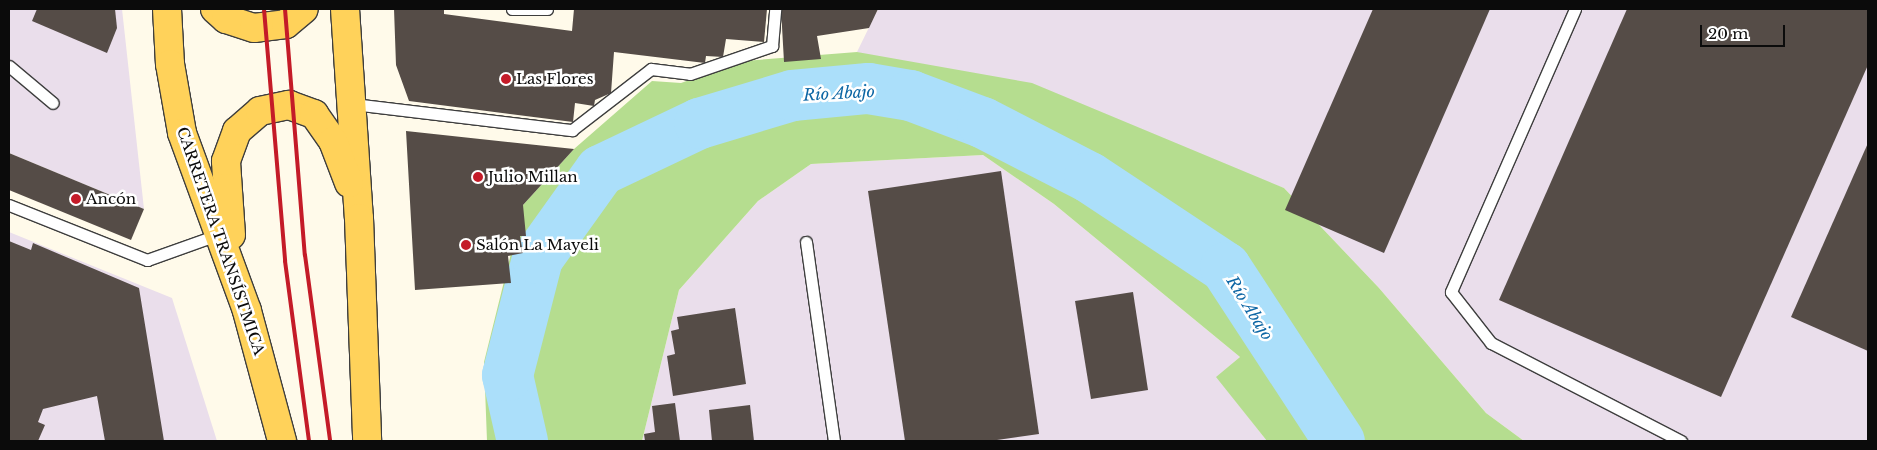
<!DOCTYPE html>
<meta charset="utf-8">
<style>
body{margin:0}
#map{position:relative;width:1877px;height:450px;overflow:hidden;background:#fffaea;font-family:"Libre Baskerville",serif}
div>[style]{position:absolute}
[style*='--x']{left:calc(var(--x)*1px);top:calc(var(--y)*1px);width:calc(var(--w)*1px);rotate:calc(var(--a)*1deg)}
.industrial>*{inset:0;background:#eadeeb}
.forest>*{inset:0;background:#b5dd8f}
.river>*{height:51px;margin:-25.5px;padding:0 25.5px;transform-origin:25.5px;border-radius:25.5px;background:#abdffa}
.building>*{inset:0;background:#554c47}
.roads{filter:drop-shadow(1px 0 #3e3e3e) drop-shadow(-1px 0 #3e3e3e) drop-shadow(0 1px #3e3e3e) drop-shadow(0 -1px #3e3e3e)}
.service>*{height:11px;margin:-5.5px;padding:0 5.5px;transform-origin:5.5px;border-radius:5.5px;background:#fff}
.primary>*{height:28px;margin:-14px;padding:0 14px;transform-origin:14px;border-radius:14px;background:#ffd25a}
.rail>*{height:4px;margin:-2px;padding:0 2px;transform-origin:2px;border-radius:2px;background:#c41b28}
.dots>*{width:14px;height:14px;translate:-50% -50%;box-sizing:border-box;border:2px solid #fff;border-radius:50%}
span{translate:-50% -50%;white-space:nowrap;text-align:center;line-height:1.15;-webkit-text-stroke:5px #fff;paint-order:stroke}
.poi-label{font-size:15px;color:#0b0b0b}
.left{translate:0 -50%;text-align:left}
.street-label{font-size:15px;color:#0b0b0b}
.water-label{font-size:16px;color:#0d66a4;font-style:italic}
.frame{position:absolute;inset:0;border:10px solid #0b0b0b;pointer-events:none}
.scale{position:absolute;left:1700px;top:25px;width:85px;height:22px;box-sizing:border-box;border:2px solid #0b0b0b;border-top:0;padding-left:6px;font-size:15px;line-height:18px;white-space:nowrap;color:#0b0b0b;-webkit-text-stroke:4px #fff;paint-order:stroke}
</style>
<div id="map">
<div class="industrial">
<div style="clip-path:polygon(9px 9px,122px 9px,144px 209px,9px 153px)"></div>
<div style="clip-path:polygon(878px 9px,1868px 9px,1868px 441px,1524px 441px,1486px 413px,1379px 288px,1284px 188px,857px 52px)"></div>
<div style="clip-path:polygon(983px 155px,1054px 204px,1240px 357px,1217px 377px,1267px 441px,642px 441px,679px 290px,758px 201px,811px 164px)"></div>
<div style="clip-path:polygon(9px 232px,172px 298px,217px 441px,9px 441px)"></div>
</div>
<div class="forest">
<div style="clip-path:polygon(857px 52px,1032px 83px,1284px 188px,1379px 288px,1486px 413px,1524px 441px,1267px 441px,1216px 377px,1240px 357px,1054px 204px,983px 155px,811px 164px,758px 201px,679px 290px,642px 441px,487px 441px,484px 362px,523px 205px,574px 149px,652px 81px,681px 83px,744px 61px)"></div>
</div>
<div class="river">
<div style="--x:522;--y:441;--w:68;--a:-102.8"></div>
<div style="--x:507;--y:375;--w:121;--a:-75.6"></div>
<div style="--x:537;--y:258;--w:108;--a:-54.4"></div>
<div style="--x:600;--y:170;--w:110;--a:-25.4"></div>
<div style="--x:699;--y:123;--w:97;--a:-16.8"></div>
<div style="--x:792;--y:95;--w:76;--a:-5.3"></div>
<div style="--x:868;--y:88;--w:43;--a:9.5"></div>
<div style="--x:910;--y:95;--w:77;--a:20.6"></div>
<div style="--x:982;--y:122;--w:120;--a:27.2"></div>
<div style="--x:1089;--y:177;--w:163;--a:33.5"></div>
<div style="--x:1225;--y:267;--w:208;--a:56.8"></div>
</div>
<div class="building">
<div style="clip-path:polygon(37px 9px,115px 9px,117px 28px,107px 53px,32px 21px)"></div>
<div style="clip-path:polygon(394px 9px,444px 9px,444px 14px,572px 31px,574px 9px,767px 9px,764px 42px,726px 39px,723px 57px,706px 56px,705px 63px,614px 52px,611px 93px,595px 100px,594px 106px,575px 103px,573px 122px,409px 101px,396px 65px)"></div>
<div style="clip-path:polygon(781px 9px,878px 9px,869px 28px,817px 36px,821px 59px,784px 62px)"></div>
<div style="clip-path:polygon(1373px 9px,1490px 9px,1384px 253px,1285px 210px)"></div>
<div style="clip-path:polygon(1627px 9px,1868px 9px,1868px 65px,1721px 397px,1499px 300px)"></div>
<div style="clip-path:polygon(406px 131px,574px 149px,523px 205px,526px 236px,520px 236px,523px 253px,508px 256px,511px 283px,415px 290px)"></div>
<div style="clip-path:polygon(1868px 143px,1868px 351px,1791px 317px)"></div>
<div style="clip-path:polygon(9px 153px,144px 209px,131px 240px,9px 190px)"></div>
<div style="clip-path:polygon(1001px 171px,1039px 434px,990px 441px,905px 441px,868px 191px)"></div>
<div style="clip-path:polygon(9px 241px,31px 250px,33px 243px,139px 288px,164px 441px,105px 441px,97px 396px,43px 409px,38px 422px,45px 425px,38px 441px,9px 441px)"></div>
<div style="clip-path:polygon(1133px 292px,1148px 390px,1091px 399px,1075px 301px)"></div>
<div style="clip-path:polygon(735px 308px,746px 384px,673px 396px,667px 356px,675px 354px,671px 331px,679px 329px,677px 317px)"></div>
<div style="clip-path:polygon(675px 403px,680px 441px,645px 441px,644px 434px,655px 432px,652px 406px)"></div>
<div style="clip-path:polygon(750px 405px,754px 441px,712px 441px,709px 410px)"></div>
</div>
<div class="roads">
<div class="service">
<div style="--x:512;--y:9;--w:35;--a:0"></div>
<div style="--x:1575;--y:9;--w:309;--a:113.7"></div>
<div style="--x:1451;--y:292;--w:65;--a:51.9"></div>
<div style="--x:1491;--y:343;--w:214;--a:27.3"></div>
<div style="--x:9;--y:66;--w:57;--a:40.1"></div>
<div style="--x:353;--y:104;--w:221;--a:6.8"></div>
<div style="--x:572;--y:130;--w:100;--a:-37.7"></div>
<div style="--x:651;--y:69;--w:39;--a:7"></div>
<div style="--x:690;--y:74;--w:87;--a:-18.9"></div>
<div style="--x:772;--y:46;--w:37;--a:-85"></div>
<div style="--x:9;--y:205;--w:149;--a:21.7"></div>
<div style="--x:147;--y:260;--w:77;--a:-19.6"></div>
<div style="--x:806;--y:242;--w:201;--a:82"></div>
</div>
<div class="primary">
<div style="--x:167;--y:9;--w:55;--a:86.9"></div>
<div style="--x:170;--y:64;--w:70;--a:80.1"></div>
<div style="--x:182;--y:133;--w:189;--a:69.9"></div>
<div style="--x:247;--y:311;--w:135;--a:74.9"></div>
<div style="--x:215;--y:9;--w:15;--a:42"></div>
<div style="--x:226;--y:19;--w:29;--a:18"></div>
<div style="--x:254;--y:28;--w:32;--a:-7"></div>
<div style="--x:286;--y:24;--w:23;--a:-40"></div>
<div style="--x:345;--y:9;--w:209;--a:86.2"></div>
<div style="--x:359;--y:218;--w:223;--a:87.9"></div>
<div style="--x:231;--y:235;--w:74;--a:-93.9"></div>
<div style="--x:226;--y:161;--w:32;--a:-70"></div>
<div style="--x:237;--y:131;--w:30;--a:-41"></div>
<div style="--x:260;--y:111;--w:30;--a:-12"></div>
<div style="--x:289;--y:105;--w:27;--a:20"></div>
<div style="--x:314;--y:114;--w:33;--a:55"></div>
<div style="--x:333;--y:141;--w:45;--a:69.1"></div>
</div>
</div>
<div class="rail">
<div style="--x:264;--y:9;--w:253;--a:85.2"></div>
<div style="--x:285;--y:261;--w:182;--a:82.4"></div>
<div style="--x:285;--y:9;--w:247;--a:85.4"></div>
<div style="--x:305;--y:255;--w:188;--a:82.3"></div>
</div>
<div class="dots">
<div style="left:506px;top:79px;background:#c41b28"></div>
<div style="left:478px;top:177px;background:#c41b28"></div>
<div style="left:76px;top:199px;background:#c41b28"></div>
<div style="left:466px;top:245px;background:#c41b28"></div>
</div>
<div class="poi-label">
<span class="left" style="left:516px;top:79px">Las Flores</span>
<span class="left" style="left:488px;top:177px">Julio Millan</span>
<span class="left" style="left:86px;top:199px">Ancón</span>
<span class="left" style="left:476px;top:245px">Salón La Mayeli</span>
</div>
<div class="street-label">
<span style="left:221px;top:241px;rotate:71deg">CARRETERA TRANSÍSTMICA</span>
</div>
<div class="water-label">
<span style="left:839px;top:93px;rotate:-3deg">Río Abajo</span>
<span style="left:1250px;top:308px;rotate:58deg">Río Abajo</span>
</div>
<div class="frame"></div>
<div class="scale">20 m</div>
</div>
